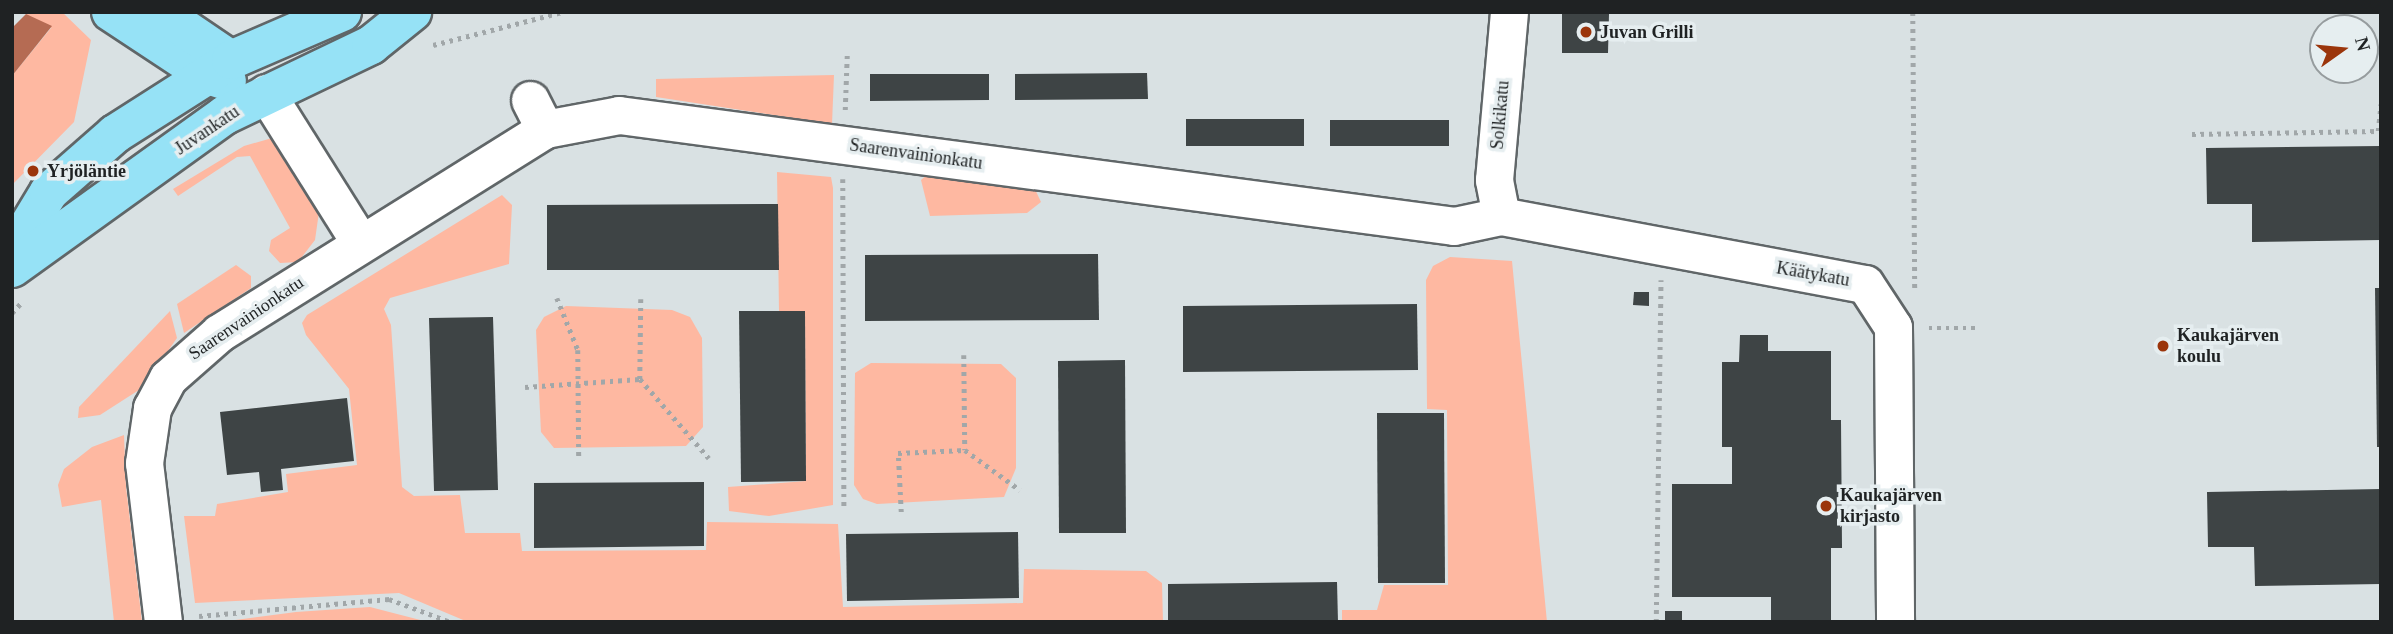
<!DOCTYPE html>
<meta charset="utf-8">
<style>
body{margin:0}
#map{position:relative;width:2393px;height:634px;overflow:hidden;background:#d9e1e3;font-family:"Times New Roman",serif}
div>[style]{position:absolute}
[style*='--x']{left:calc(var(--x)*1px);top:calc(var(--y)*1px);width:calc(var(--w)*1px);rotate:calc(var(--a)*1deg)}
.green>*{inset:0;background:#feb8a1}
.water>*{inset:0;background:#b56b53}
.building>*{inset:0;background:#3e4445}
.path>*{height:4.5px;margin-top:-2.25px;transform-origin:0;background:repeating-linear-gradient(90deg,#a1a7a9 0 3.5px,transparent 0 8.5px)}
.roads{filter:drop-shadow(2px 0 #606668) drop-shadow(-2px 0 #606668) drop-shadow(0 2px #606668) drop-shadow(0 -2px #606668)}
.minor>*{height:37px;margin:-18.5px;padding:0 18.5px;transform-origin:18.5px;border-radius:18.5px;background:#fff}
.major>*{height:38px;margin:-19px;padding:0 19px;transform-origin:19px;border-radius:19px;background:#96e2f6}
.dots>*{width:19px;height:19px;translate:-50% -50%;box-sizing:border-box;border:4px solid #e6eef0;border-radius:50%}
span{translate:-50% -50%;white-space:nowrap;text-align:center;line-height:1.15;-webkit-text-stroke:7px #e6eef0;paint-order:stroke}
.poi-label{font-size:18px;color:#1f2223;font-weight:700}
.left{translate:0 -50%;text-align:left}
.street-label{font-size:18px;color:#1f2223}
.frame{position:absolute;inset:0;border:14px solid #1f2223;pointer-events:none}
.north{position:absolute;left:2309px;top:14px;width:70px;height:70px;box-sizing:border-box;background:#e6eef0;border:2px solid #969c9e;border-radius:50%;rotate:75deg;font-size:19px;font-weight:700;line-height:28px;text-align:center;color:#1f2223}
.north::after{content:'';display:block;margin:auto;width:24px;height:32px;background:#9b350b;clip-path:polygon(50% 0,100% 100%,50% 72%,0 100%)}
</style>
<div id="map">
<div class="green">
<div style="clip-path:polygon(22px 12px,62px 12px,91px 40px,74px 122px,12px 185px,12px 76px,51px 28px)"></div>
<div style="clip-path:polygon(834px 75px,832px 124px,656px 97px,656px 79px)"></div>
<div style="clip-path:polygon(272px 138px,319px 212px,315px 240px,298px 262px,280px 263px,269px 251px,271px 240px,290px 228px,250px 156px,237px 157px,178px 196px,173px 189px,244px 146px)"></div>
<div style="clip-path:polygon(777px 172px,831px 177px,833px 188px,833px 505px,769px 516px,729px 511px,728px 487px,806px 481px,805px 311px,779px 311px)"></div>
<div style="clip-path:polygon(930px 172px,1033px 185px,1041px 202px,1027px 213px,930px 216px,921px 180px)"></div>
<div style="clip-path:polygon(502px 195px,512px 205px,509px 264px,390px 298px,384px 309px,391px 325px,402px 487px,414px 496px,460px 495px,465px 533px,520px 533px,522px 551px,706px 550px,707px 522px,838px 524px,843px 607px,1023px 603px,1024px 569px,1146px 571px,1162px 583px,1163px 622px,468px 622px,399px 593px,195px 603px,184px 516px,215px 516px,217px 504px,288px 492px,286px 474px,357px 465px,349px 389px,306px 335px,302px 323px,307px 315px)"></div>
<div style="clip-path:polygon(1450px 257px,1512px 261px,1547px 622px,1342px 622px,1342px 610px,1377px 610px,1384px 585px,1448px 585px,1447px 410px,1427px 409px,1426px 280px,1433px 266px)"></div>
<div style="clip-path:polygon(236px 265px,251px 276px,251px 288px,184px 333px,177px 304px)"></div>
<div style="clip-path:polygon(566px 306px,672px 310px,690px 317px,702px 338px,703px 427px,686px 446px,554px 448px,541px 432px,536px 330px,544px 317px)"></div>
<div style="clip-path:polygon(170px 311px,177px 338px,142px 388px,100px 415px,78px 418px,79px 407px)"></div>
<div style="clip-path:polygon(871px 363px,1001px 364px,1016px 378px,1016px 468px,1004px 497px,877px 504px,863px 499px,854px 485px,855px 373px)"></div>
<div style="clip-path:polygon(124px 435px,126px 487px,142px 622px,114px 622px,101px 500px,62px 507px,58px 485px,64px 469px,92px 447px)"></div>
<div style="clip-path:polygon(370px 607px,428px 622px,220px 622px,296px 612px)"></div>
</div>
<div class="water">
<div style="clip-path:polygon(26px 14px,52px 26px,12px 76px,12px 28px)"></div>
</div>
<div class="building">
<div style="clip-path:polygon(1562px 14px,1609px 14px,1608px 53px,1562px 53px)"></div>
<div style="clip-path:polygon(1147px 73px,1148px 99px,1015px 100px,1015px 74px)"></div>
<div style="clip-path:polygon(870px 74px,989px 74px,989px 100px,870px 101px)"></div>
<div style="clip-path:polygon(1186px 119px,1304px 119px,1304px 146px,1186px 146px)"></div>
<div style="clip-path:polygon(1330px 120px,1449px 120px,1449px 146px,1330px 146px)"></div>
<div style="clip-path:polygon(2381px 146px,2381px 240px,2252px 242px,2252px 204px,2207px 204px,2206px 148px)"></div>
<div style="clip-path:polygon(778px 204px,779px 270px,547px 270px,547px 205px)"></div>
<div style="clip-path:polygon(1098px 254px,1099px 320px,865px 321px,865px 255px)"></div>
<div style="clip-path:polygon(2375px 288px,2381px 288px,2381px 447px,2377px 447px)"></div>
<div style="clip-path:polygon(1634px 292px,1649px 292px,1649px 306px,1633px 305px)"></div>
<div style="clip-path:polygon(1417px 304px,1418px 370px,1183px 372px,1183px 306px)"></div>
<div style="clip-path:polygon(739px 311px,805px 311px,806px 481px,741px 482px)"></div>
<div style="clip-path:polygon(493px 317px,498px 490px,434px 491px,429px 318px)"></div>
<div style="clip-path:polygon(1740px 335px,1768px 335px,1768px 351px,1831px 351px,1831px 420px,1841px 420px,1842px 548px,1831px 548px,1831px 622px,1771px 622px,1771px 597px,1672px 597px,1672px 484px,1732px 484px,1732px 447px,1722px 447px,1722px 362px,1739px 362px)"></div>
<div style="clip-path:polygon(1125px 360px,1126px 533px,1059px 533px,1058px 361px)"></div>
<div style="clip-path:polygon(347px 398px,354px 461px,281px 469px,283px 490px,261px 492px,259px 472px,227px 475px,220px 412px)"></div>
<div style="clip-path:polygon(1377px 413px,1444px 413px,1445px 583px,1378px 583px)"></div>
<div style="clip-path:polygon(704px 482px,704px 546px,534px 548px,534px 483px)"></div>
<div style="clip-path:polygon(2381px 489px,2381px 584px,2255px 586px,2254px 547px,2208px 547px,2207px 492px)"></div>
<div style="clip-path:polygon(1018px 532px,1019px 598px,847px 601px,846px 534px)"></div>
<div style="clip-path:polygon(1337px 582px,1338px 622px,1168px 622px,1168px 584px)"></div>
<div style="clip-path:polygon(1665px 611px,1682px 611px,1682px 622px,1665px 622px)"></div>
</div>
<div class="path">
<div style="--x:1913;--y:12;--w:279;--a:89.6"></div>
<div style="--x:433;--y:45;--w:133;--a:-14.3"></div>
<div style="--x:845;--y:110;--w:55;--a:-87.9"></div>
<div style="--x:2192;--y:134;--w:186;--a:-0.9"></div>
<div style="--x:2378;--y:131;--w:27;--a:-84"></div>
<div style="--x:843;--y:179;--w:329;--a:89.8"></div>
<div style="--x:557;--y:298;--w:56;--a:68"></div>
<div style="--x:578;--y:350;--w:107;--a:89.5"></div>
<div style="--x:641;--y:299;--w:80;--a:90.7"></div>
<div style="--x:640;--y:379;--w:105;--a:48.9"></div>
<div style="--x:12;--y:313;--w:13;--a:-48"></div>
<div style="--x:1929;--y:328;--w:46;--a:0"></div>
<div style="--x:964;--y:355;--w:95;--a:89.4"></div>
<div style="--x:965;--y:450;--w:68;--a:36"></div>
<div style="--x:525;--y:387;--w:115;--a:-4"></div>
<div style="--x:901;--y:512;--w:59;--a:-92.9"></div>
<div style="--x:898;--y:453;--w:67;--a:-2.6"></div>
<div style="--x:199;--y:616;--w:191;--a:-5.1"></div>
<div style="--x:389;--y:599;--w:66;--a:20.4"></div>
<div style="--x:1656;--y:622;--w:342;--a:-89.2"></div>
</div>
<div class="roads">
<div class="minor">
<div style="--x:266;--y:93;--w:176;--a:57.8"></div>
<div style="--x:530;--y:100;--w:33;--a:63"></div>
<div style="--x:1501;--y:216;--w:37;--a:-101"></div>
<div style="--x:1494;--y:180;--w:169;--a:-84.9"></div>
<div style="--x:163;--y:622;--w:160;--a:-96.8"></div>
<div style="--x:144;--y:463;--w:56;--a:-81.7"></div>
<div style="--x:152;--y:408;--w:34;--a:-62"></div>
<div style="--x:168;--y:378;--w:68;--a:-41.4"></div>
<div style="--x:219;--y:333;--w:385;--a:-32"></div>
<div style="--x:545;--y:129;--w:75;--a:-10.7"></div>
<div style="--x:619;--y:115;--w:842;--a:7.57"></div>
<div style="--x:1454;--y:226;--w:48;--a:-12"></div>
<div style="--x:1501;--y:216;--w:370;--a:10.6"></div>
<div style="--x:1865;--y:284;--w:51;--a:56.9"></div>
<div style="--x:1893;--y:327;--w:295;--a:89.6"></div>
</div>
<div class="major">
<div style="--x:111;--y:12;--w:113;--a:33.4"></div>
<div style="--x:205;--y:74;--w:23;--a:18"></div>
<div style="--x:160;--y:12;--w:82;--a:34.1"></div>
<div style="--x:12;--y:253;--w:71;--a:-58.8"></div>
<div style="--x:49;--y:192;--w:88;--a:-41.3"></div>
<div style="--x:115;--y:134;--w:138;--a:-32.5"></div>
<div style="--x:231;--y:60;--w:121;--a:-23.4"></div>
<div style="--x:12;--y:268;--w:262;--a:-35.7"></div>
<div style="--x:225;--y:115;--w:162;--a:-25.6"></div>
<div style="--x:371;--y:45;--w:53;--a:-38.8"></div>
</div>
</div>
<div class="dots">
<div style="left:1586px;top:32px;background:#9b350b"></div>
<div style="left:33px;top:171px;background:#9b350b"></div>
<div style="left:2163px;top:346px;background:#9b350b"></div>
<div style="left:1826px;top:506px;background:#9b350b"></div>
</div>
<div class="poi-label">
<span class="left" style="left:1600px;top:32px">Juvan Grilli</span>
<span class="left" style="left:47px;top:171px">Yrjöläntie</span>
<span class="left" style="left:2177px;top:346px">Kaukajärven<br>koulu</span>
<span class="left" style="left:1840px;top:506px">Kaukajärven<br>kirjasto</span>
</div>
<div class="street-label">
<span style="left:1500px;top:115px;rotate:-85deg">Solkikatu</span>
<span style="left:207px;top:130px;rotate:-34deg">Juvankatu</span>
<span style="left:916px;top:154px;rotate:8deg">Saarenvainionkatu</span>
<span style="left:1813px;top:274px;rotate:10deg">Käätykatu</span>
<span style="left:246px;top:318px;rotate:-34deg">Saarenvainionkatu</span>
</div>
<div class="frame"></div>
<div class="north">N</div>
</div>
